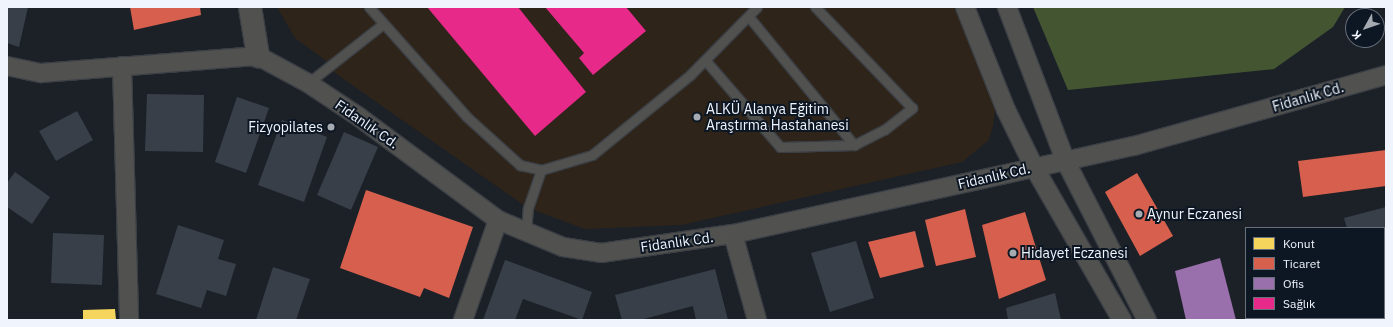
<!DOCTYPE html>
<meta charset="utf-8">
<style>
body{margin:0}
#map{position:relative;width:1393px;height:327px;overflow:hidden;background:#1c2128;font-family:"IBM Plex Sans",sans-serif}
div>[style]{position:absolute}
[style*='--x']{left:calc(var(--x)*1px);top:calc(var(--y)*1px);width:calc(var(--w)*1px);rotate:calc(var(--a)*1deg)}
.medical>*{inset:0;background:#2e2419}
.forest>*{inset:0;background:#445631}
.homes>*{inset:0;background:#f6d55c}
.shops>*{inset:0;background:#d6604d}
.offices>*{inset:0;background:#9970ab}
.health>*{inset:0;background:#e7298a}
.building>*{inset:0;background:#383f49}
.roads{filter:drop-shadow(1px 0 #3b3f45) drop-shadow(-1px 0 #3b3f45) drop-shadow(0 1px #3b3f45) drop-shadow(0 -1px #3b3f45)}
.service>*{height:9px;margin:-4.5px;padding:0 4.5px;transform-origin:4.5px;border-radius:4.5px;background:#515250}
.minor>*{height:18px;margin:-9px;padding:0 9px;transform-origin:9px;border-radius:9px;background:#515250}
.tertiary>*{height:22px;margin:-11px;padding:0 11px;transform-origin:11px;border-radius:11px;background:#515250}
.dots>*{width:11px;height:11px;translate:-50% -50%;box-sizing:border-box;border:2px solid #0d1724;border-radius:50%}
span{translate:-50% -50%;white-space:nowrap;text-align:center;line-height:1.15;-webkit-text-stroke:4px #0d1724;paint-order:stroke}
.street-label{font-size:14px;color:#f0f5fd}
.poi-label{font-size:14px;color:#f0f5fd}
.left{translate:0 -50%;text-align:left}
.right{translate:-100% -50%;text-align:right}
.frame{position:absolute;inset:0;border:8px solid #f0f5fd;pointer-events:none}
.legend{position:absolute;left:1245px;top:227px;width:140px;height:92px;box-sizing:border-box;background:#0d1724;border:1px solid #68707b;margin:0;padding:5px 7px;list-style:none;font-size:12px;color:#f0f5fd}
.legend li{display:flex;align-items:center;gap:8px;height:20px}
.legend b{width:20px;border:1px solid #68707b}
.north{position:absolute;left:1345px;top:8px;width:40px;height:40px;box-sizing:border-box;background:#0d1724;border:1px solid #68707b;border-radius:50%;rotate:230deg;font-size:11px;font-weight:700;line-height:16px;text-align:center;color:#f0f5fd}
.north::after{content:'';display:block;margin:auto;width:14px;height:18px;background:#a6abb2;clip-path:polygon(50% 0,100% 100%,50% 72%,0 100%)}
</style>
<div id="map">
<div class="medical">
<div style="clip-path:polygon(277px 7px,954px 7px,995px 108px,993px 126px,988px 141px,962px 162px,681px 225px,585px 229px,528px 208px,325px 66px,329px 63px,295px 38px)"></div>
</div>
<div class="forest">
<div style="clip-path:polygon(1033px 7px,1345px 7px,1333px 27px,1274px 69px,1068px 90px)"></div>
</div>
<div class="homes">
<div style="clip-path:polygon(115px 309px,116px 320px,83px 320px,83px 310px)"></div>
</div>
<div class="shops">
<div style="clip-path:polygon(130px 7px,200px 7px,201px 15px,134px 30px)"></div>
<div style="clip-path:polygon(1386px 150px,1386px 186px,1303px 197px,1298px 161px)"></div>
<div style="clip-path:polygon(1137px 173px,1173px 236px,1140px 256px,1105px 192px)"></div>
<div style="clip-path:polygon(366px 190px,473px 227px,449px 298px,424px 288px,420px 297px,340px 268px)"></div>
<div style="clip-path:polygon(965px 209px,976px 257px,936px 266px,925px 220px)"></div>
<div style="clip-path:polygon(1025px 212px,1046px 280px,999px 299px,982px 225px)"></div>
<div style="clip-path:polygon(915px 231px,924px 267px,880px 278px,868px 242px)"></div>
</div>
<div class="offices">
<div style="clip-path:polygon(1220px 258px,1236px 320px,1186px 320px,1175px 271px)"></div>
</div>
<div class="health">
<div style="clip-path:polygon(427px 7px,518px 7px,586px 92px,535px 136px)"></div>
<div style="clip-path:polygon(545px 7px,626px 7px,646px 31px,593px 75px,579px 58px,584px 53px)"></div>
</div>
<div class="building">
<div style="clip-path:polygon(7px 7px,28px 7px,19px 47px,7px 43px)"></div>
<div style="clip-path:polygon(147px 94px,204px 95px,203px 152px,145px 151px)"></div>
<div style="clip-path:polygon(237px 97px,269px 108px,246px 173px,215px 162px)"></div>
<div style="clip-path:polygon(77px 111px,93px 140px,56px 161px,39px 131px)"></div>
<div style="clip-path:polygon(282px 120px,327px 137px,304px 202px,258px 185px)"></div>
<div style="clip-path:polygon(344px 132px,378px 147px,351px 210px,317px 195px)"></div>
<div style="clip-path:polygon(15px 172px,50px 197px,32px 224px,7px 207px,7px 183px)"></div>
<div style="clip-path:polygon(1386px 207px,1386px 298px,1384px 299px,1384px 228px,1347px 228px,1344px 218px)"></div>
<div style="clip-path:polygon(178px 225px,224px 240px,218px 259px,236px 264px,226px 296px,207px 290px,201px 308px,156px 294px)"></div>
<div style="clip-path:polygon(53px 233px,104px 235px,102px 285px,51px 283px)"></div>
<div style="clip-path:polygon(856px 241px,874px 298px,830px 312px,811px 253px)"></div>
<div style="clip-path:polygon(505px 260px,592px 292px,582px 320px,523px 299px,515px 320px,483px 320px)"></div>
<div style="clip-path:polygon(273px 267px,310px 279px,296px 320px,256px 320px)"></div>
<div style="clip-path:polygon(715px 269px,728px 320px,696px 320px,693px 306px,640px 320px,622px 320px,615px 295px)"></div>
<div style="clip-path:polygon(1055px 293px,1061px 320px,1008px 320px,1006px 308px)"></div>
</div>
<div class="roads">
<div class="service">
<div style="--x:369;--y:7;--w:147;--a:48.3"></div>
<div style="--x:467;--y:117;--w:72;--a:42.2"></div>
<div style="--x:520;--y:165;--w:22;--a:13"></div>
<div style="--x:541;--y:170;--w:53;--a:-16.4"></div>
<div style="--x:592;--y:155;--w:127;--a:-39.2"></div>
<div style="--x:690;--y:75;--w:95;--a:-45.4"></div>
<div style="--x:749;--y:17;--w:166;--a:50.6"></div>
<div style="--x:705;--y:60;--w:115;--a:49.2"></div>
<div style="--x:780;--y:147;--w:74;--a:-1.5"></div>
<div style="--x:854;--y:145;--w:34;--a:-27"></div>
<div style="--x:884;--y:130;--w:36;--a:-38"></div>
<div style="--x:912;--y:108;--w:140;--a:-133.8"></div>
<div style="--x:308;--y:83;--w:95;--a:-38.2"></div>
<div style="--x:526;--y:234;--w:26;--a:-86"></div>
<div style="--x:528;--y:208;--w:40;--a:-71.1"></div>
</div>
<div class="minor">
<div style="--x:965;--y:7;--w:111;--a:68.3"></div>
<div style="--x:1006;--y:110;--w:64;--a:63.8"></div>
<div style="--x:1034;--y:167;--w:177;--a:60.1"></div>
<div style="--x:1007;--y:7;--w:164;--a:69.2"></div>
<div style="--x:1065;--y:160;--w:180;--a:62.9"></div>
<div style="--x:7;--y:66;--w:35;--a:12"></div>
<div style="--x:41;--y:73;--w:218;--a:-4.5"></div>
<div style="--x:258;--y:56;--w:57;--a:28.4"></div>
<div style="--x:308;--y:83;--w:61;--a:33.7"></div>
<div style="--x:359;--y:117;--w:173;--a:36.5"></div>
<div style="--x:498;--y:220;--w:70;--a:22.6"></div>
<div style="--x:563;--y:247;--w:38;--a:9"></div>
<div style="--x:601;--y:253;--w:133;--a:-8.2"></div>
<div style="--x:733;--y:234;--w:411;--a:-12.4"></div>
<div style="--x:1134;--y:146;--w:262;--a:-15.7"></div>
<div style="--x:122;--y:66;--w:254;--a:88.4"></div>
<div style="--x:733;--y:234;--w:89;--a:74.4"></div>
<div style="--x:463;--y:320;--w:106;--a:-70.7"></div>
</div>
<div class="tertiary">
<div style="--x:250;--y:7;--w:50;--a:80.7"></div>
</div>
</div>
<div class="dots">
<div style="left:697px;top:117px;background:#a6abb2"></div>
<div style="left:331px;top:127px;background:#a6abb2"></div>
<div style="left:1139px;top:214px;background:#a6abb2"></div>
<div style="left:1013px;top:253px;background:#a6abb2"></div>
</div>
<div class="street-label">
<span style="left:1308px;top:97px;rotate:-16deg">Fidanlık Cd.</span>
<span style="left:367px;top:124px;rotate:35deg">Fidanlık Cd.</span>
<span style="left:994px;top:176px;rotate:-13deg">Fidanlık Cd.</span>
<span style="left:677px;top:242px;rotate:-8deg">Fidanlık Cd.</span>
</div>
<div class="poi-label">
<span class="left" style="left:706px;top:117px">ALKÜ Alanya Eğitim<br>Araştırma Hastahanesi</span>
<span class="right" style="left:323px;top:127px">Fizyopilates</span>
<span class="left" style="left:1147px;top:214px">Aynur Eczanesi</span>
<span class="left" style="left:1021px;top:253px">Hidayet Eczanesi</span>
</div>
<div class="frame"></div>
<ul class="legend">
<li><b style="height:11px;background:#f6d55c"></b>Konut</li>
<li><b style="height:11px;background:#d6604d"></b>Ticaret</li>
<li><b style="height:11px;background:#9970ab"></b>Ofis</li>
<li><b style="height:11px;background:#e7298a"></b>Sağlık</li>
</ul>
<div class="north">K</div>
</div>
